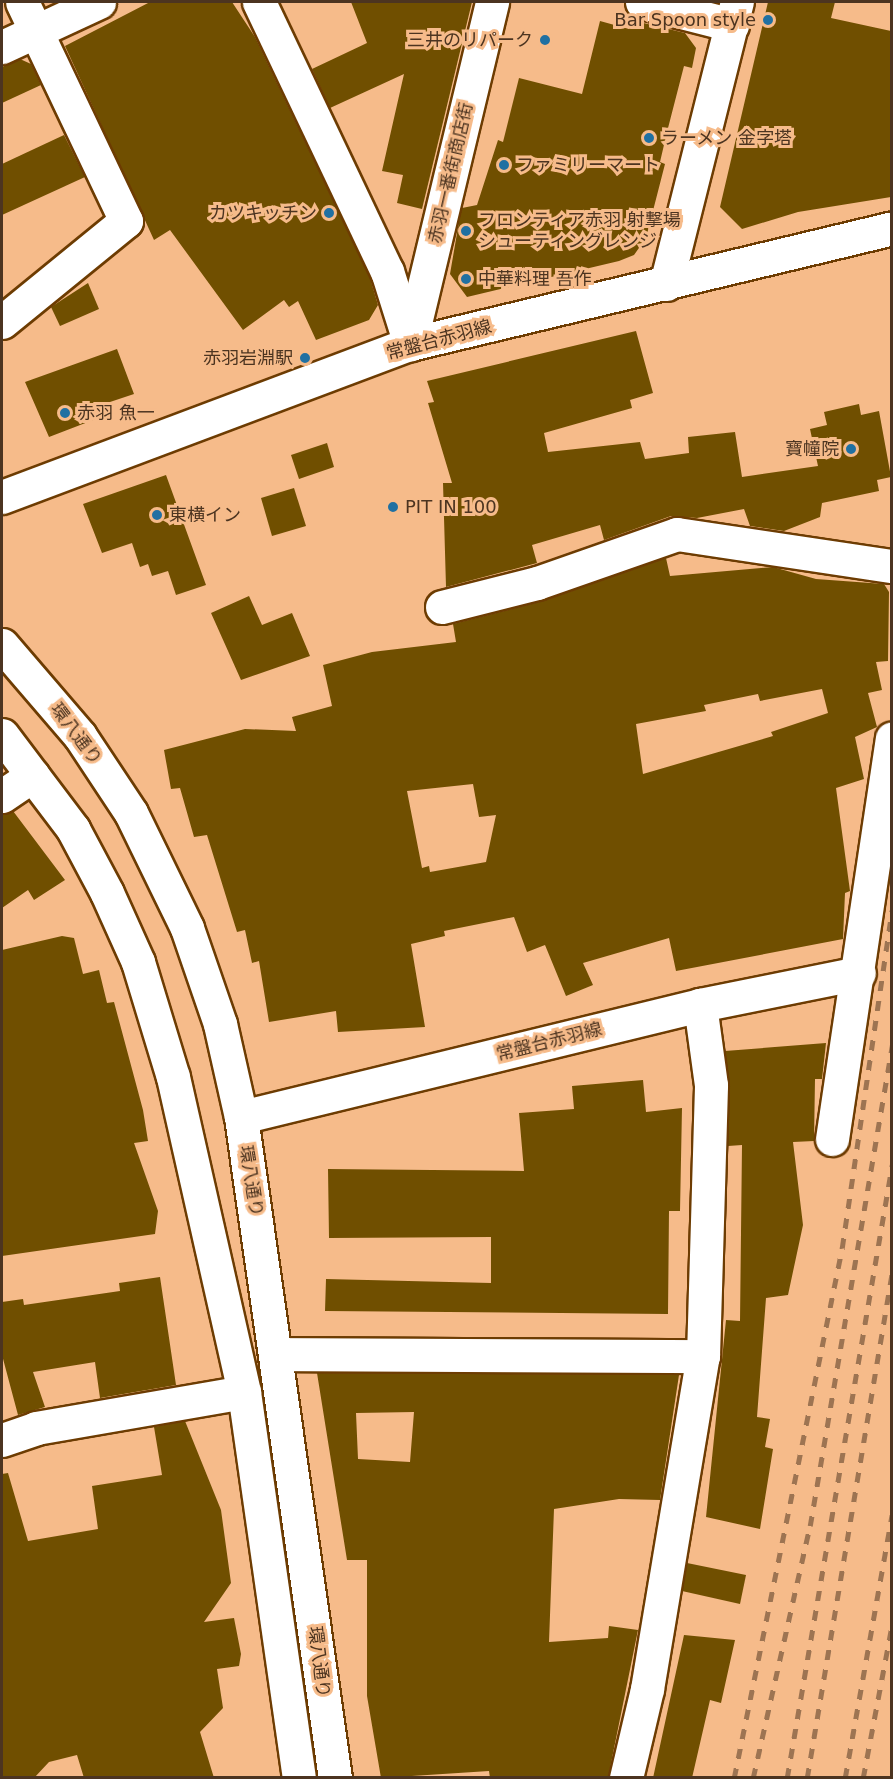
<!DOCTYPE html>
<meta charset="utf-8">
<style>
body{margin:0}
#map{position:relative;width:893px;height:1779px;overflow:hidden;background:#f6bb8a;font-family:"DejaVu Sans","Noto Sans JP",sans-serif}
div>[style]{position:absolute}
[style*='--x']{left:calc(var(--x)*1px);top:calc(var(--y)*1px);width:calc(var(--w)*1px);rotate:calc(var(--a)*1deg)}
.building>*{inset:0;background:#704f00}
.roads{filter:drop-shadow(2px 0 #6d3c02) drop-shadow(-2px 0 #6d3c02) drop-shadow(0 2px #6d3c02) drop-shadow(0 -2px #6d3c02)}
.street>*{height:33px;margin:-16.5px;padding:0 16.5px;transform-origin:16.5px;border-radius:16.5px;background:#fff}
.secondary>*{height:33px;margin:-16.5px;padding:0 16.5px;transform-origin:16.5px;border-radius:16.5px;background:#fff}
.primary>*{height:33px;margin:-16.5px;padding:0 16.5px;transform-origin:16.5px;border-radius:16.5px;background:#fff}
.rail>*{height:4.5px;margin-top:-2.25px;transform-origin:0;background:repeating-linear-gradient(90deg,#9d7452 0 10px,transparent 0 20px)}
.dots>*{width:16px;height:16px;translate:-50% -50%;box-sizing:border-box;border:3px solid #f6bb8a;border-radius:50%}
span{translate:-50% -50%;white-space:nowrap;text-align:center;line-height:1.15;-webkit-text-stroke:6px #f6bb8a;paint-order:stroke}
.poi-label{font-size:18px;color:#4c3420}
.right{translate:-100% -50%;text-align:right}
.left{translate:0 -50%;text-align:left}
.street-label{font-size:18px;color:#4c3420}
.frame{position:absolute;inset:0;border:3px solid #4c3420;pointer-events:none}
</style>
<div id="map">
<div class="building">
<div style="clip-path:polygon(150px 2px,232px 2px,255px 37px,370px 278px,378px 305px,369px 320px,316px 340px,298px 301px,289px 307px,284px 300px,243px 330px,170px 230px,154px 240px,65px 46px)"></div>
<div style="clip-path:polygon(351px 2px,472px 2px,422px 209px,397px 203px,403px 175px,382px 171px,404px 74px,330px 108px,312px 69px,367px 43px)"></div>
<div style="clip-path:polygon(768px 2px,835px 2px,831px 18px,891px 31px,891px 197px,798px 212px,742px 229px,720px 207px)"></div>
<div style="clip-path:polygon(631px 20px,685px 33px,696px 48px,692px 68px,684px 66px,667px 132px,660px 162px,665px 164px,646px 238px,634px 255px,619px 261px,467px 297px,450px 274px,460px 216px,462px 208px,477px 205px,498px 140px,503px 142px,519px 78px,582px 94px,600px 21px,629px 29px)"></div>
<div style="clip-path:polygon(20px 59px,31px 64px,41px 85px,2px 103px,2px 67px)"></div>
<div style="clip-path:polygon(64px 135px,85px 177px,2px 215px,2px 164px)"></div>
<div style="clip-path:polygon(88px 283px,99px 309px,60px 326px,51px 307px)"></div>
<div style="clip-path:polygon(636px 331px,653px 393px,630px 400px,632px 408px,544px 433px,548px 452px,640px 442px,645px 459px,689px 453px,688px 437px,735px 432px,742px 477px,818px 466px,810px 429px,827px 425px,824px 412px,859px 404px,861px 415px,879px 411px,891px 477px,877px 480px,879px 491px,822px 503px,820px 517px,784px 531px,750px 526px,744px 509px,697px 518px,671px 516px,604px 540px,600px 525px,532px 545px,537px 563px,446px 587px,443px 483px,452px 483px,428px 403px,434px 402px,427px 381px)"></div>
<div style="clip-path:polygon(117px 349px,134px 394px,110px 402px,114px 412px,49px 437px,25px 382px)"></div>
<div style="clip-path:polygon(327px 443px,334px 467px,299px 479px,291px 455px)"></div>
<div style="clip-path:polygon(166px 475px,206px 585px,176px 595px,168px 571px,152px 576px,148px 564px,140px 567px,132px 543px,102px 553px,83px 504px)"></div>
<div style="clip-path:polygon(294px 488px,306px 526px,272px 536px,261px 498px)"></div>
<div style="clip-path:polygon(evenodd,666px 558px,670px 576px,773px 567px,816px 579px,884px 584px,889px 592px,888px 661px,876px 662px,882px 690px,868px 693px,877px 727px,855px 737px,864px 779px,836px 788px,850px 891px,845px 893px,843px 939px,676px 971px,669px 938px,583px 963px,593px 985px,566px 996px,545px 945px,527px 952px,514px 917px,444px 931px,445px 936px,411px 944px,425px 1027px,338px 1032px,336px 1011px,269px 1022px,259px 961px,252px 963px,245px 930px,237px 932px,207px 835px,194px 837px,180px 788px,171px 789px,164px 750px,245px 729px,296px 731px,292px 717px,332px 706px,323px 665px,372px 652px,456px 642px,453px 624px,543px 601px,666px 558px,822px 689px,828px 713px,771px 732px,773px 736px,643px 774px,636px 724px,706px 711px,704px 705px,758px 694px,760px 701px,822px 689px,666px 558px,473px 784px,479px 817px,496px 815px,486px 862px,430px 872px,429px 866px,422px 868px,407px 791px,473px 784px)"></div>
<div style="clip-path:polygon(249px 596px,262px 625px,292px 613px,310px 656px,241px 680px,211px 613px)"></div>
<div style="clip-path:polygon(13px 811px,65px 880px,34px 900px,28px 890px,2px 908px,2px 814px)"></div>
<div style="clip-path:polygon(62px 936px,74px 938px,83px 974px,99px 970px,107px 1003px,114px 1002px,143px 1110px,148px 1141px,134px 1143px,158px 1211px,155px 1234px,2px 1256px,2px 950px)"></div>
<div style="clip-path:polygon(826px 1043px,822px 1079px,815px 1079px,814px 1141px,793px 1142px,803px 1225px,788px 1295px,766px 1298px,757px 1417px,770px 1419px,765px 1447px,773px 1449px,760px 1529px,706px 1517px,726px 1320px,740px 1321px,742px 1145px,728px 1146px,725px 1051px)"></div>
<div style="clip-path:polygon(643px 1080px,646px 1112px,682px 1108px,680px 1211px,669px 1211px,668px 1314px,325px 1311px,326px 1279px,491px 1283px,491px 1237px,329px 1238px,328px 1169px,524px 1171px,519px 1113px,574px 1109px,572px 1086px)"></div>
<div style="clip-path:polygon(160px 1277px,176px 1385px,100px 1398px,95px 1362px,33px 1372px,45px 1407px,18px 1415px,2px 1355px,2px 1302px,23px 1299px,24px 1305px,120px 1291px,119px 1283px)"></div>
<div style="clip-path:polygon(evenodd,317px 1373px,679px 1375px,660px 1500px,619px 1499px,554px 1509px,549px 1642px,608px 1638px,609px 1626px,638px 1630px,608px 1778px,490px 1778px,489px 1771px,381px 1778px,367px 1696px,367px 1560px,347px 1560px,317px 1373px,414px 1412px,410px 1462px,358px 1459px,356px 1413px,414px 1412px)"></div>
<div style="clip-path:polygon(185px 1421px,221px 1510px,231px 1583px,204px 1622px,234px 1618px,241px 1654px,239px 1666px,217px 1669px,223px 1708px,200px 1732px,214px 1778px,84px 1778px,77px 1755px,49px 1762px,34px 1778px,2px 1778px,2px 1474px,8px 1473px,28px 1541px,98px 1529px,92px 1486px,162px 1475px,154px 1427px)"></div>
<div style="clip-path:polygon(687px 1563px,746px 1575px,740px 1604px,682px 1591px)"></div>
<div style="clip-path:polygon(684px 1635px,735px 1640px,721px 1703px,710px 1700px,692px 1778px,653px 1778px)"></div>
</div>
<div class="roads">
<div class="street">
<div style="--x:259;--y:2;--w:298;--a:64.6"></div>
<div style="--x:387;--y:271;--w:77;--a:72.5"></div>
<div style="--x:642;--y:2;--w:93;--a:14.3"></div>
<div style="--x:2;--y:47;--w:107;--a:-24.9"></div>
<div style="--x:666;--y:284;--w:291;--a:-75.9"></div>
<div style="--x:2;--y:322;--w:160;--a:-39.2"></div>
<div style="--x:126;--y:221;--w:242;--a:-115.4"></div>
<div style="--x:410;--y:344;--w:352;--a:-76.5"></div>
<div style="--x:442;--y:607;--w:98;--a:-14.2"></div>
<div style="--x:537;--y:583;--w:148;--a:-19.3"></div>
<div style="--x:677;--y:534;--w:217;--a:8.5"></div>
<div style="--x:2;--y:796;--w:37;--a:-34"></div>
<div style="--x:832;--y:1139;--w:405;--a:-81.5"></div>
<div style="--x:276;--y:1354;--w:427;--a:0.3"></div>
<div style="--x:2;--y:1440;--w:36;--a:-19"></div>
<div style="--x:36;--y:1428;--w:211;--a:-9.8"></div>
<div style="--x:626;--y:1778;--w:91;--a:-76.7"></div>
<div style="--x:647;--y:1689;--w:338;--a:-80.5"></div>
<div style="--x:703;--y:1356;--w:271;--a:-88.3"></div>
<div style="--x:711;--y:1085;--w:81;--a:-97.8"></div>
</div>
<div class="secondary">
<div style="--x:2;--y:497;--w:436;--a:-20.6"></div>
<div style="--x:410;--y:344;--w:496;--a:-13.5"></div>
<div style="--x:241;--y:1117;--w:472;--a:-13.7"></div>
<div style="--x:700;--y:1005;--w:162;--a:-11.4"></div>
</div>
<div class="primary">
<div style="--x:2;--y:645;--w:120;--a:49.4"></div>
<div style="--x:80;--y:736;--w:92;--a:56.5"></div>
<div style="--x:131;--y:813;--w:128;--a:64"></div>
<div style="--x:187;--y:928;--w:102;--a:71"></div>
<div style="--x:220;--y:1024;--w:95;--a:77.3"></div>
<div style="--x:241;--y:1117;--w:668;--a:81.91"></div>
<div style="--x:2;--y:735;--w:118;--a:52.9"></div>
<div style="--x:73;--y:829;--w:72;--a:62"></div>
<div style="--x:107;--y:893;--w:76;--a:65.8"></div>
<div style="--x:138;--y:962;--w:120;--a:73.1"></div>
<div style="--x:173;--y:1077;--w:323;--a:77.3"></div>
<div style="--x:244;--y:1392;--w:390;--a:81.9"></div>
</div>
</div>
<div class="rail">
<div style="--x:734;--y:1778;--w:541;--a:-78.48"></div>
<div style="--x:842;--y:1248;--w:341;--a:-81.6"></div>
<div style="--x:753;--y:1778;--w:258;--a:-77.3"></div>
<div style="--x:810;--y:1526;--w:488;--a:-80.3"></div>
<div style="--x:787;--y:1778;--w:622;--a:-80.28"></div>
<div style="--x:807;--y:1778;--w:512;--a:-80.45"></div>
<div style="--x:845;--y:1778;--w:267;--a:-79.9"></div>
<div style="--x:863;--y:1778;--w:157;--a:-79.3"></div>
</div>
<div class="dots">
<div style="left:768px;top:20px;background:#2070a2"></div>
<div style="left:545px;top:40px;background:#2070a2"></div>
<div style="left:649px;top:138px;background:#2070a2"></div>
<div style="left:504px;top:165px;background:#2070a2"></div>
<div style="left:329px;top:213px;background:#2070a2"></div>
<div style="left:466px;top:231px;background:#2070a2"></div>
<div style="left:466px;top:279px;background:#2070a2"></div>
<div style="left:305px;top:358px;background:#2070a2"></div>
<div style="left:65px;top:413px;background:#2070a2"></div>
<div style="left:851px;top:449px;background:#2070a2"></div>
<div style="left:393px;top:507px;background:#2070a2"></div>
<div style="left:157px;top:515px;background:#2070a2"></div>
</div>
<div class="poi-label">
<span class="right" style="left:756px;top:20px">Bar Spoon style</span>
<span class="right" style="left:533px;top:40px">三井のリパーク</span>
<span class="left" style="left:661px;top:138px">ラーメン 金字塔</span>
<span class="left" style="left:516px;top:165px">ファミリーマート</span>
<span class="right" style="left:317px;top:213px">カツキッチン</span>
<span class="left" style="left:478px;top:231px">フロンティア赤羽 射撃場<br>シューティングレンジ</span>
<span class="left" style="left:478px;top:279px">中華料理 吾作</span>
<span class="right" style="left:293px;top:358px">赤羽岩淵駅</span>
<span class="left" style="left:77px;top:413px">赤羽 魚一</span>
<span class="right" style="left:839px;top:449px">寶幢院</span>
<span class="left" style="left:405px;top:507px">PIT IN 100</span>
<span class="left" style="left:169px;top:515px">東横イン</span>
</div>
<div class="street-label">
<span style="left:451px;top:173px;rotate:-77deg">赤羽一番街商店街</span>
<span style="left:439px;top:340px;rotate:-15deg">常盤台赤羽線</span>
<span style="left:76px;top:734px;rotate:53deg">環八通り</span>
<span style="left:549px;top:1042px;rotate:-14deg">常盤台赤羽線</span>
<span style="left:251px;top:1181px;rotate:81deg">環八通り</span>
<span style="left:319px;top:1662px;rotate:83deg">環八通り</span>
</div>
<div class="frame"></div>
</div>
